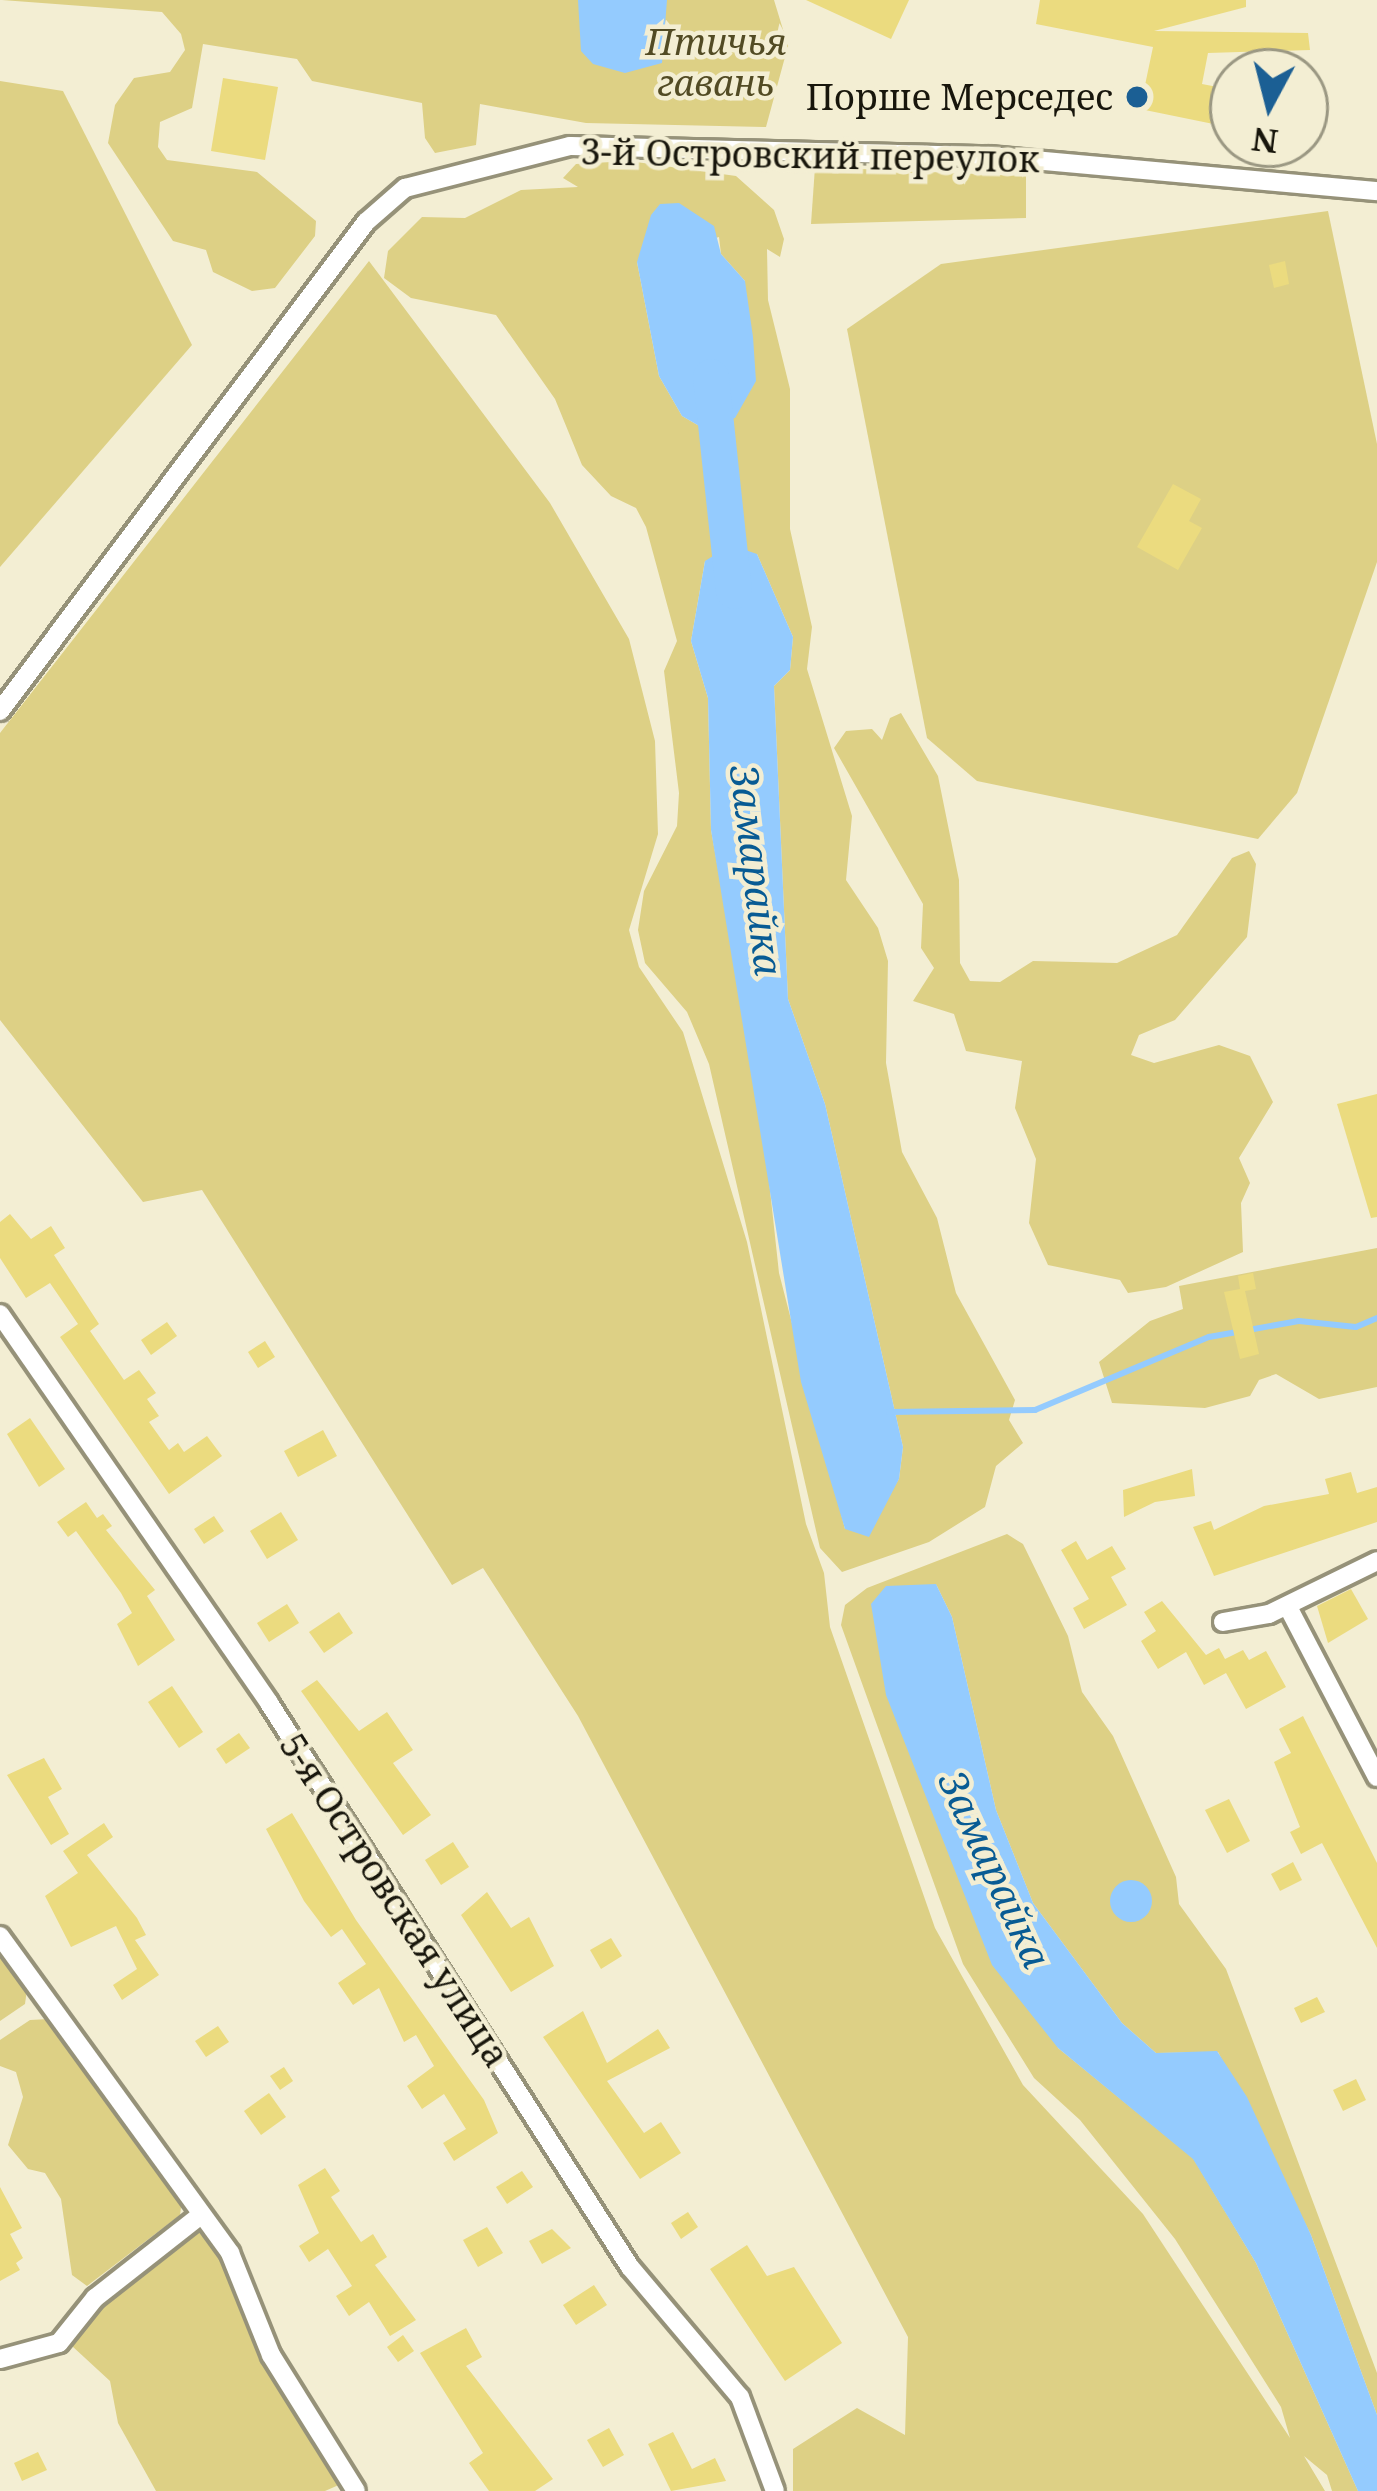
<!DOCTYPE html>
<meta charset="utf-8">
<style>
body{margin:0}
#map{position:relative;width:1377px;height:2491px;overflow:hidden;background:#f3eed3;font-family:"Noto Serif",serif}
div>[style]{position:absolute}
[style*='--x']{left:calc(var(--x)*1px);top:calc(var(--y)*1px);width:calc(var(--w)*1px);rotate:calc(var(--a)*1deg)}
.green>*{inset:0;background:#ddd085}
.water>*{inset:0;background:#94cbfe}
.round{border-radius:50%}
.stream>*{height:6px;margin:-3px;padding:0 3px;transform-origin:3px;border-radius:3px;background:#94cbfe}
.river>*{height:36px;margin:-18px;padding:0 18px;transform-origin:18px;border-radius:18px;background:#94cbfe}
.building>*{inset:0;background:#ebdb7f}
.roads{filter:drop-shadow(3px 0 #969279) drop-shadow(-3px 0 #969279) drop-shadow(0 3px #969279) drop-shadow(0 -3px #969279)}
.street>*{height:18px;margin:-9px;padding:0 9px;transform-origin:9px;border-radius:9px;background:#fff}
.dots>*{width:33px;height:33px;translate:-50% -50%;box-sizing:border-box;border:6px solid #f3eed3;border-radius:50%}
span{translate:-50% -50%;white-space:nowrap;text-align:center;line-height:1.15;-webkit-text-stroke:9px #f3eed3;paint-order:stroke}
.park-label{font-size:36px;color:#524b24;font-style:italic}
.poi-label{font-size:36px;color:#18160c}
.right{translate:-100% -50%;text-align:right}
.street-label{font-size:36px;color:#18160c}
.water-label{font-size:39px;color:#085b94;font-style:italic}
.north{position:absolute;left:1209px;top:48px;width:120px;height:120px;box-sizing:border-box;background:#f3eed3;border:3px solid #9b9883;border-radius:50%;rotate:187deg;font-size:33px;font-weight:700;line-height:48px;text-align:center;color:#18160c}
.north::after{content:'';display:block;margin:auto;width:42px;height:54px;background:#1b5f94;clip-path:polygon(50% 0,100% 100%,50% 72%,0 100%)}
</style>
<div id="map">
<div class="green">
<div style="clip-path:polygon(2px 0,774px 0,788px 46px,766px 127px,586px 123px,480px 104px,476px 145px,435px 153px,425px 138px,422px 103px,312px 81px,297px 59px,203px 44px,192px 108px,160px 122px,158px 147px,167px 160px,257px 172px,316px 221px,315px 236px,275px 288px,252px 291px,213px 272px,206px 250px,173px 241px,108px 143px,115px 105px,134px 78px,170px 72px,185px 50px,181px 34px,162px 12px)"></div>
<div style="clip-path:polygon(0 81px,63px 91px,192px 345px,0 567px)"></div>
<div style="clip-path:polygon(evenodd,629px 161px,736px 176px,774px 210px,784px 239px,780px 257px,767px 249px,768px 300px,790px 389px,790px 529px,812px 627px,807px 669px,852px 816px,846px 880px,878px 928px,888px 961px,886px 1063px,902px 1152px,937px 1218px,956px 1293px,1015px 1400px,1009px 1420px,1023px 1443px,996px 1466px,985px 1507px,929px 1542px,842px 1572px,820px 1548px,709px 1064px,687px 1012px,645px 963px,638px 930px,644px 891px,677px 826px,679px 793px,664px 671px,677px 641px,646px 527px,636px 508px,611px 496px,582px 465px,555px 399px,496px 315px,411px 298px,384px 278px,388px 251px,422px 217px,465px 218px,521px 190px,578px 187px,563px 178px,576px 164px,629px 161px,719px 237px,721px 254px,745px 281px,701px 427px,682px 416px,659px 376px,637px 262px,719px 237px,629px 161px,757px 554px,793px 637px,790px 670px,774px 686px,788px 999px,825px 1104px,903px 1447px,899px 1479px,880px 1508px,845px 1529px,779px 1273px,761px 1107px,711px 830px,708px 698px,691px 641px,705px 561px,757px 554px)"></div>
<div style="clip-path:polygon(815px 167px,1026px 176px,1026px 218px,811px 224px)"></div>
<div style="clip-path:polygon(1328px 211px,1377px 444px,1377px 562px,1297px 793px,1258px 839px,977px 781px,927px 738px,847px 329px,941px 264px)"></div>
<div style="clip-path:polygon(369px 261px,550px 503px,629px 639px,655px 741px,658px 834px,629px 930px,639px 967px,683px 1032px,747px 1242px,806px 1524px,824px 1573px,830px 1627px,935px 1928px,1023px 2085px,1143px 2214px,1290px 2438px,1281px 2407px,1175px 2239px,1080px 2120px,1034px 2078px,963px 1964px,841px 1625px,845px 1605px,867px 1588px,1007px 1534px,1023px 1544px,1068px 1636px,1082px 1692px,1113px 1736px,1176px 1877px,1179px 1904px,1226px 1969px,1377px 2373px,1377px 2415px,1311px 2235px,1218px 2052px,1156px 2053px,1122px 2023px,1033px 1903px,996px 1810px,952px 1617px,936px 1584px,1058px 2048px,1193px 2158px,1256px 2263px,1358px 2491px,1332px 2491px,1327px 2475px,1304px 2456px,1325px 2491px,793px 2491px,793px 2449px,857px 2408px,905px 2435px,908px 2337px,578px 1716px,483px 1568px,452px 1585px,202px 1190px,143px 1202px,0 1020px,0 733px)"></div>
<div style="clip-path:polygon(901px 713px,938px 776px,959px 880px,960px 963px,970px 981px,1000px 982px,1033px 961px,1117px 963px,1177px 935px,1232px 858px,1249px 851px,1256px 864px,1247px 937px,1175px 1020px,1139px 1035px,1131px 1055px,1154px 1063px,1219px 1045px,1250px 1056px,1273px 1102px,1239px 1158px,1250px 1183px,1241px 1203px,1243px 1252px,1166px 1287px,1128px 1293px,1120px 1280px,1048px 1265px,1029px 1223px,1036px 1159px,1015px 1108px,1022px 1061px,966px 1051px,954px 1014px,913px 1001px,934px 968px,921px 948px,923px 904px,834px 748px,846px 731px,872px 729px,882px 740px,890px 718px)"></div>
<div style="clip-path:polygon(1377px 1248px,1377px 1387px,1319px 1399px,1276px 1374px,1259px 1380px,1250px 1396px,1205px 1408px,1112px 1403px,1099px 1362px,1150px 1321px,1183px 1309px,1179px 1286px)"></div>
<div style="clip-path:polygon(0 1952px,27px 1989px,25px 2004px,0 2021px)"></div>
<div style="clip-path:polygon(49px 2019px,182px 2200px,180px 2215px,87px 2286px,72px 2275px,61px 2199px,45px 2173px,28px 2169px,8px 2145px,23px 2097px,16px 2072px,0 2066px,0 2040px,30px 2020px)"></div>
<div style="clip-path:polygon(198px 2231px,230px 2267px,341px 2484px,325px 2491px,156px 2491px,118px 2423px,110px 2381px,72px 2346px,114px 2294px)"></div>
</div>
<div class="water">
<div style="clip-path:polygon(578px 0,667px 0,662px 63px,625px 73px,593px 64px,581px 51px)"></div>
<div style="clip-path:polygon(679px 203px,714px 226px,721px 254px,745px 281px,753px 337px,756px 381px,735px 418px,701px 427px,682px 416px,659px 376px,637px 262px,651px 215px,660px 204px)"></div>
<div style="clip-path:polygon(731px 545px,757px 554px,793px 637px,790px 670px,774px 686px,788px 999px,825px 1104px,903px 1447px,899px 1479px,869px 1537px,845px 1529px,801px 1382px,711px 830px,708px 698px,691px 641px,705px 561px)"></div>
<div style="clip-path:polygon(936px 1584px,952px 1617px,996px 1810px,1033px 1903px,1122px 2023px,1156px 2053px,1217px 2051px,1247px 2097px,1311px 2235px,1377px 2415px,1377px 2491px,1358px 2491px,1256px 2263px,1193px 2159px,1058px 2048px,992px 1965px,886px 1695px,871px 1604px,886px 1586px)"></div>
<div class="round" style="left:1110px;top:1880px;width:42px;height:42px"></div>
</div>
<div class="stream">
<div style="--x:889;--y:1412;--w:146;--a:-0.8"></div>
<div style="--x:1035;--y:1410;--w:189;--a:-22.8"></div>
<div style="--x:1209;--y:1337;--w:91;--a:-10.1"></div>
<div style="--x:1299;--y:1321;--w:57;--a:6"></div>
<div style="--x:1356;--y:1327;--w:23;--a:-23"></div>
</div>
<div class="river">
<div style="--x:711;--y:377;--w:215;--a:83.9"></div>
</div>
<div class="building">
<div style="clip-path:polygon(806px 0,909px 0,891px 39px)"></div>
<div style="clip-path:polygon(1040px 0,1246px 0,1246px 7px,1154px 31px,1308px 33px,1310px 50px,1208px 53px,1202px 84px,1233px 90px,1233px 128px,1140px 109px,1153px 47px,1036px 24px)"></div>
<div style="clip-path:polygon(223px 78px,278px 87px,265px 160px,211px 151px)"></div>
<div style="clip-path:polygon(1285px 261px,1289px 284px,1274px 288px,1269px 265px)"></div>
<div style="clip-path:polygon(1173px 484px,1201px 499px,1189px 521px,1202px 528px,1178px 570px,1137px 547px)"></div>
<div style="clip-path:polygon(1377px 1094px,1377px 1217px,1371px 1218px,1337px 1104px)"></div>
<div style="clip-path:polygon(10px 1214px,31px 1239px,51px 1226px,65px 1248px,54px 1255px,99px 1324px,90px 1331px,124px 1380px,139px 1370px,156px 1393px,147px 1399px,159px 1416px,149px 1422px,169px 1450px,178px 1443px,184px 1452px,207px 1436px,222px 1456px,169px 1494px,60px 1337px,78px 1324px,50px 1283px,26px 1298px,0 1258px,0 1222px)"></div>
<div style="clip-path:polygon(1253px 1273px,1256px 1289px,1245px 1291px,1259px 1354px,1240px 1359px,1224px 1292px,1240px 1289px,1238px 1276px)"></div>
<div style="clip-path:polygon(167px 1322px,177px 1336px,151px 1355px,141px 1340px)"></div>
<div style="clip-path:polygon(265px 1341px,275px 1357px,258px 1368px,248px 1352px)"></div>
<div style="clip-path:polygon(30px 1418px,65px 1469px,39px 1487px,7px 1434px)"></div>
<div style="clip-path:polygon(323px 1430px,337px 1456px,298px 1477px,284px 1451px)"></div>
<div style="clip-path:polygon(1192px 1469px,1195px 1496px,1155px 1502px,1124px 1517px,1123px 1490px)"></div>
<div style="clip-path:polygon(1351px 1472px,1357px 1493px,1377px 1487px,1377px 1522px,1214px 1576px,1193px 1527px,1211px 1521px,1214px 1530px,1264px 1506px,1329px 1494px,1325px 1479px)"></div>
<div style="clip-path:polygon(86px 1502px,97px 1518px,103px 1514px,112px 1526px,106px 1530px,155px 1590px,147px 1596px,175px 1640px,138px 1666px,117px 1624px,132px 1613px,121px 1593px,76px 1531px,68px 1537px,57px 1522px)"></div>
<div style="clip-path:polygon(281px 1512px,298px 1540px,267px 1559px,250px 1531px)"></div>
<div style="clip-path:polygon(214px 1516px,224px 1531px,204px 1544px,194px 1529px)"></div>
<div style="clip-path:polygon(1076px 1541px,1087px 1560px,1112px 1546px,1126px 1569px,1111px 1577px,1127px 1605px,1084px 1629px,1073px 1608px,1089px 1599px,1061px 1550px)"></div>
<div style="clip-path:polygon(1351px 1589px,1368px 1619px,1328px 1643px,1317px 1606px)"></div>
<div style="clip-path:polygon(1162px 1601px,1206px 1655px,1219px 1648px,1225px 1659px,1243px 1650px,1249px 1660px,1266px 1651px,1286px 1687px,1246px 1709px,1226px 1673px,1204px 1685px,1186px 1652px,1158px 1669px,1141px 1641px,1156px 1631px,1144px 1612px)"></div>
<div style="clip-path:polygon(287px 1604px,299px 1623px,269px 1642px,257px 1623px)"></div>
<div style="clip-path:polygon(339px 1612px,353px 1633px,324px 1653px,309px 1632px)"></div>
<div style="clip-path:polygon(317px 1680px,359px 1731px,387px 1712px,413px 1750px,393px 1763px,431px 1815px,403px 1835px,301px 1691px)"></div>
<div style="clip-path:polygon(172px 1686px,203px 1732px,179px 1748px,148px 1702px)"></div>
<div style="clip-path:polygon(1303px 1716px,1377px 1863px,1377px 1948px,1322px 1843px,1301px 1854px,1290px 1832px,1300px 1827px,1274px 1762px,1291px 1753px,1279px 1729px)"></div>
<div style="clip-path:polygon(239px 1733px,250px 1748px,226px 1764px,216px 1749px)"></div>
<div style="clip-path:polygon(44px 1758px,62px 1789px,48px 1797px,69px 1834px,51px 1845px,7px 1775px)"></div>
<div style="clip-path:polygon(1229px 1799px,1250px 1841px,1227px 1853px,1205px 1810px)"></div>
<div style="clip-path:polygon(292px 1813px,356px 1920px,484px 2100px,498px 2133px,454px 2161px,443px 2143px,466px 2129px,444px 2094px,422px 2109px,407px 2086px,434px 2066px,416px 2035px,404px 2042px,379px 1988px,353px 2005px,338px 1983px,366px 1964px,342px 1929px,331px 1937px,304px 1901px,266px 1829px)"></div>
<div style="clip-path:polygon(104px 1823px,113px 1837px,87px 1855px,137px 1918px,146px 1935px,135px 1940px,159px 1975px,122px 2000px,113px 1985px,137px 1969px,116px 1926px,71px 1947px,45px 1896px,78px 1873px,63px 1851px)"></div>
<div style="clip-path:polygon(453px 1842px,469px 1867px,441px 1885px,425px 1860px)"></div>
<div style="clip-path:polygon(1293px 1862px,1302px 1880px,1280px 1891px,1271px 1874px)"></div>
<div style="clip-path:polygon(487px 1892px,511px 1928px,529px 1917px,554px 1966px,511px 1992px,461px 1915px)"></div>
<div style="clip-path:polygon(611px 1938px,622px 1956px,601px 1969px,590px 1950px)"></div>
<div style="clip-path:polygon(1317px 1997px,1325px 2012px,1301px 2023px,1294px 2008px)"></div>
<div style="clip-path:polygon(583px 2011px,607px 2063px,658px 2029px,670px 2048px,607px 2081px,644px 2133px,661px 2122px,681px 2153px,640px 2179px,543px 2037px)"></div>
<div style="clip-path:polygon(218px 2026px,229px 2042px,206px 2057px,195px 2041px)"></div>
<div style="clip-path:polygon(284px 2067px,293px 2081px,280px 2090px,270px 2076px)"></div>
<div style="clip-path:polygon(1356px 2079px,1366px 2100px,1343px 2111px,1333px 2090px)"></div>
<div style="clip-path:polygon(269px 2093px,286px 2117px,261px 2135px,244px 2111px)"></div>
<div style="clip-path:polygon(325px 2168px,340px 2191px,331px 2197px,361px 2242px,373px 2234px,387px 2257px,375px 2265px,416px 2320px,390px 2336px,369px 2302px,349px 2316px,336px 2296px,352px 2286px,328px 2249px,309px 2262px,299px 2246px,319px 2233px,298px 2185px)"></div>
<div style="clip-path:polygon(522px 2171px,533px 2187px,507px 2204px,496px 2187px)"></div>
<div style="clip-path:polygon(0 2187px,22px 2228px,10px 2234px,23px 2258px,16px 2263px,20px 2270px,0 2281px)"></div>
<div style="clip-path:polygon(688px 2212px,698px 2227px,681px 2239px,671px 2223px)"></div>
<div style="clip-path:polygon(487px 2227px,503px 2253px,478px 2267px,463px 2240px)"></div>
<div style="clip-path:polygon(552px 2229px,571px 2248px,542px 2264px,529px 2241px)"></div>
<div style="clip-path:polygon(747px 2245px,767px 2276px,794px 2267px,842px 2343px,785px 2381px,710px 2269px)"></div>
<div style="clip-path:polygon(594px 2285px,607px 2305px,576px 2325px,563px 2305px)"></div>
<div style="clip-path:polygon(466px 2328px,482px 2357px,466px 2366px,553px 2479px,535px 2491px,489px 2491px,469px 2463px,483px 2453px,420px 2353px)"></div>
<div style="clip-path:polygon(403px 2335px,414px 2351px,398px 2362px,387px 2347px)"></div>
<div style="clip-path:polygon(609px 2428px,624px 2455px,603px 2467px,587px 2440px)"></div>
<div style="clip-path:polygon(673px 2432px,692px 2469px,715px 2458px,726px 2481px,671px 2491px,648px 2444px)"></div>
<div style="clip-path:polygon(38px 2452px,47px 2470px,22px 2481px,14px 2463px)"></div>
</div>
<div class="roads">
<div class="street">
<div style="--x:0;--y:711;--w:611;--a:-53.19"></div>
<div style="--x:366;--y:222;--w:52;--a:-41.1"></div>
<div style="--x:405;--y:188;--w:170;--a:-14.3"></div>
<div style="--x:570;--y:146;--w:420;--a:1.4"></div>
<div style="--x:990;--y:156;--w:389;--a:5.2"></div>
<div style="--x:0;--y:1314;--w:473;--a:55.3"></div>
<div style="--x:269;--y:1703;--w:670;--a:57.38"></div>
<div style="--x:630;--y:2267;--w:170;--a:49.8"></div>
<div style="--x:740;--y:2397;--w:100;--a:69.6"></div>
<div style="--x:1288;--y:1607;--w:192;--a:62.4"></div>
<div style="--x:1223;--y:1622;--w:47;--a:-9.9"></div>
<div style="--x:1269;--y:1614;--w:120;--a:-26.1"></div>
<div style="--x:0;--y:1936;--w:392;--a:54"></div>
<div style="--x:230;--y:2253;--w:110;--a:68.1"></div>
<div style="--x:271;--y:2355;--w:160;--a:58"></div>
<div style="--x:0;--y:2359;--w:61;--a:-15.2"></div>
<div style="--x:59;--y:2343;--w:58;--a:-51.3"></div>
<div style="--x:95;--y:2298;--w:135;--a:-38.1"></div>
</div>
</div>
<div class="dots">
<div style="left:1137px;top:97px;background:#1b5f94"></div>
</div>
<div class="park-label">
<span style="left:716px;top:62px">Птичья<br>гавань</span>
</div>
<div class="poi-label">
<span class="right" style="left:1113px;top:97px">Порше Мерседес</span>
</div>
<div class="street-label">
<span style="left:810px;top:155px;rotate:1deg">3-й Островский переулок</span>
<span style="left:395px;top:1900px;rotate:57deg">5-я Островская улица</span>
</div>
<div class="water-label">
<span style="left:757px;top:870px;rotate:83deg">Замарайка</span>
<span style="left:995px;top:1869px;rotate:65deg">Замарайка</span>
</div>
<div class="north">N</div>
</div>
